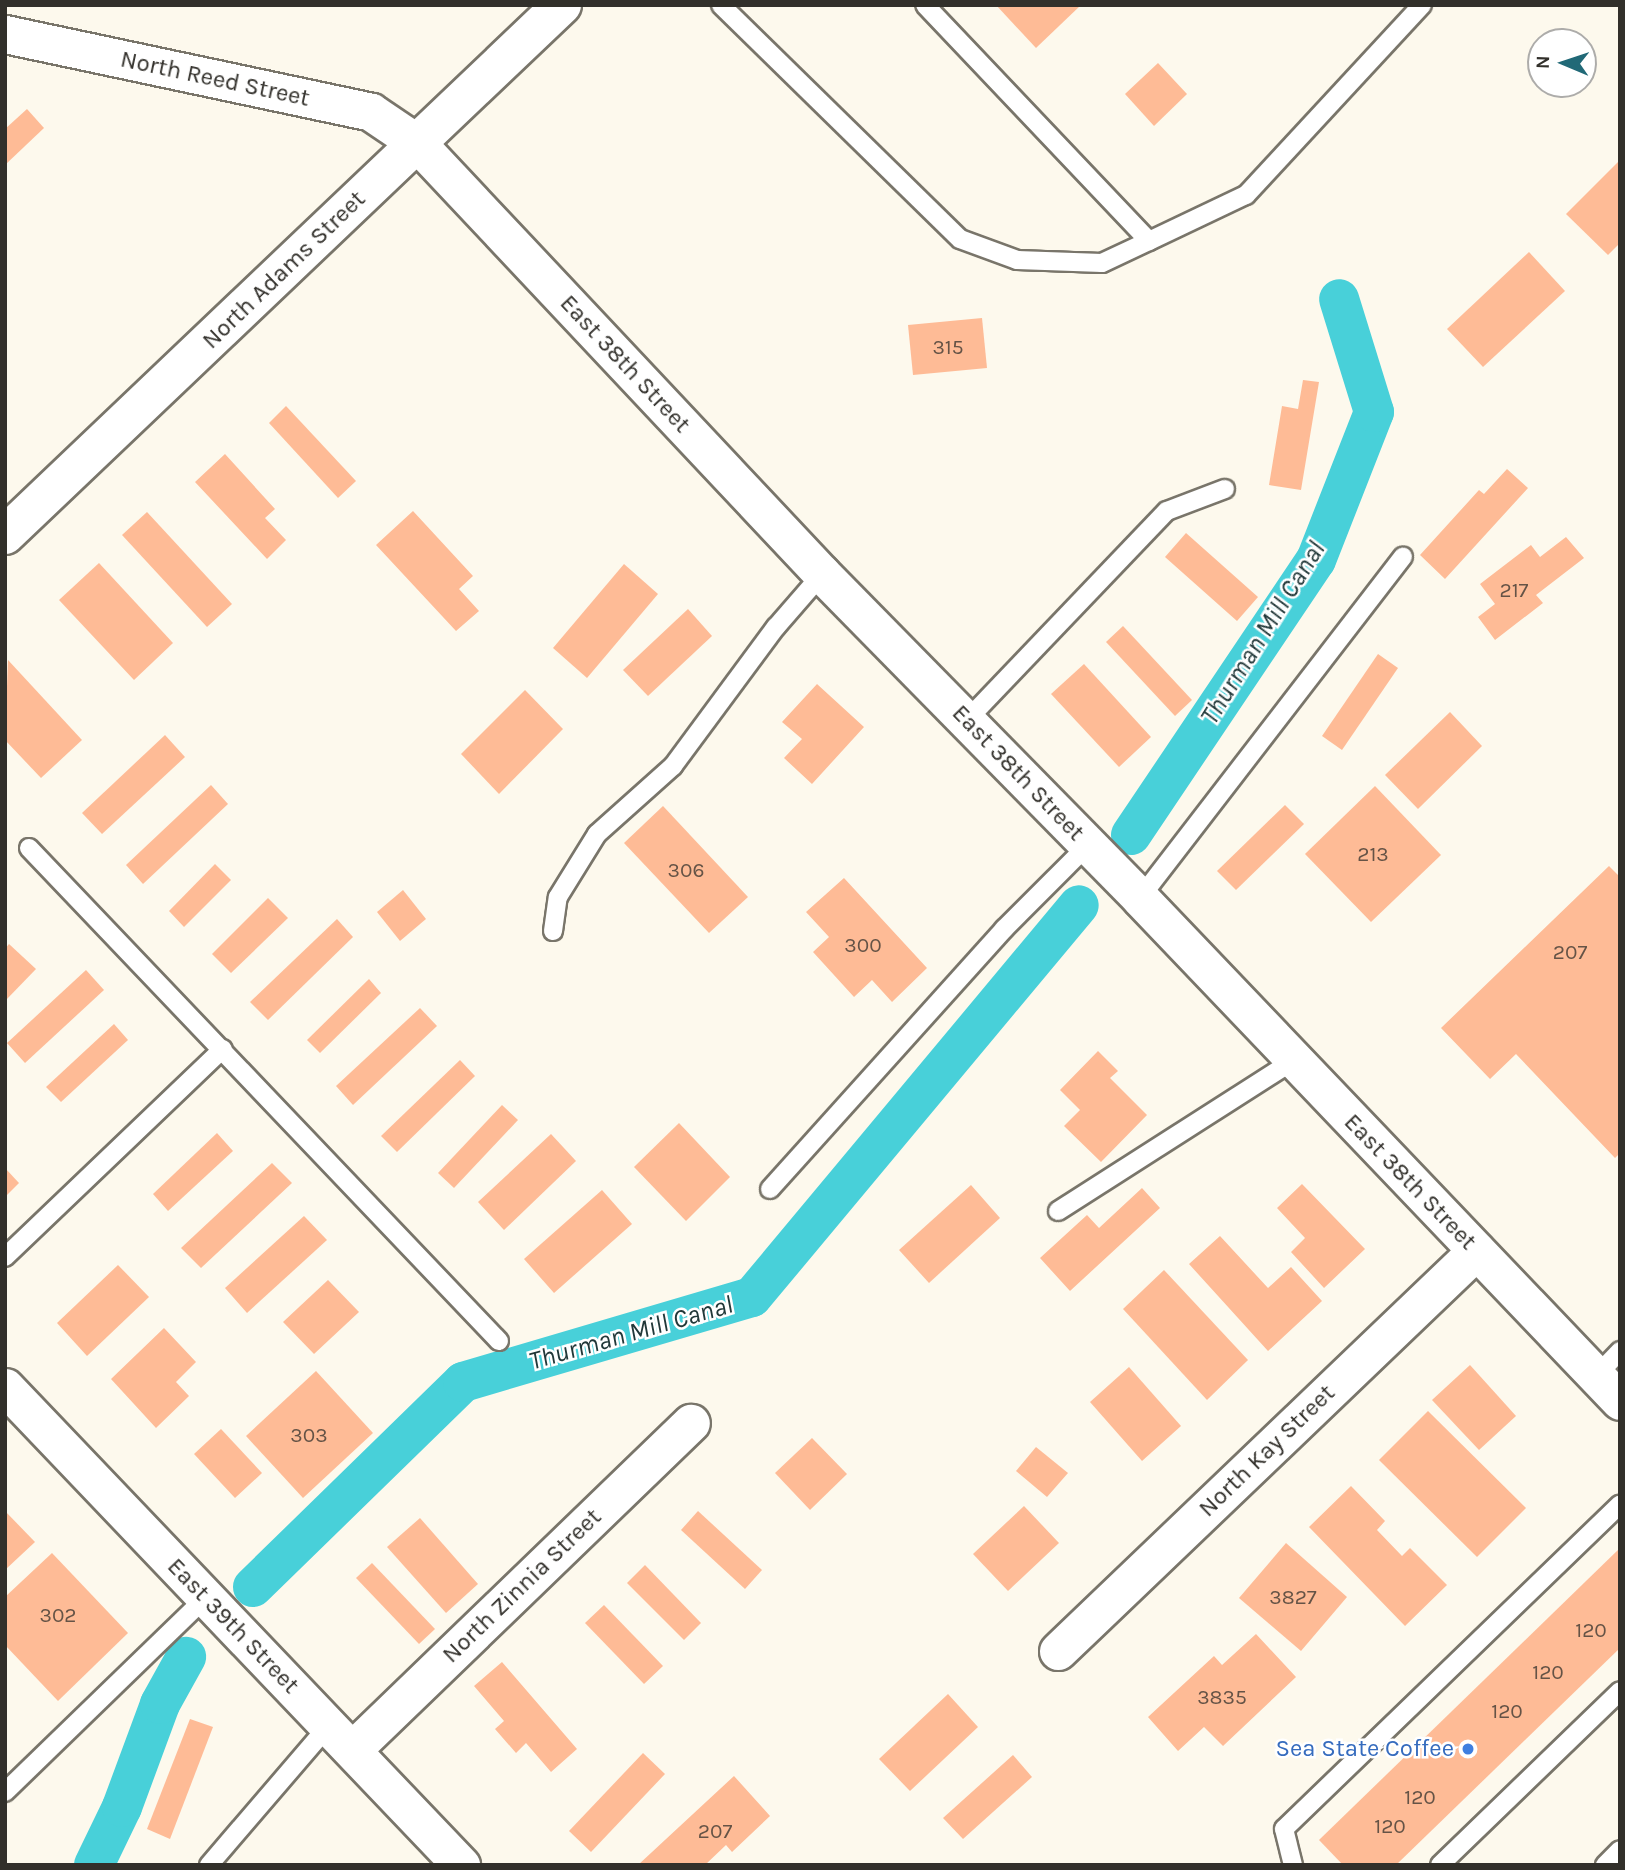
<!DOCTYPE html>
<style>
body{margin:0}
#map{position:relative;width:1625px;height:1870px;overflow:hidden;background:#fdf9ed;font-family:Karla,sans-serif}
div>[style]{position:absolute}
[style*='--x']{left:calc(var(--x)*1px);top:calc(var(--y)*1px);width:calc(var(--w)*1px);rotate:calc(var(--a)*1deg)}
.canal>*{height:40px;margin:-20px;padding:0 20px;transform-origin:20px;border-radius:20px;background:#48d0d9}
.building>*{inset:0;background:#febb96}
.roads{filter:drop-shadow(2px 0 #79756a) drop-shadow(-2px 0 #79756a) drop-shadow(0 2px #79756a) drop-shadow(0 -2px #79756a)}
.lane>*{height:18px;margin:-9px;padding:0 9px;transform-origin:9px;border-radius:9px;background:#fff}
.street>*{height:37px;margin:-18.5px;padding:0 18.5px;transform-origin:18.5px;border-radius:18.5px;background:#fff}
.secondary>*{height:38px;margin:-19px;padding:0 19px;transform-origin:19px;border-radius:19px;background:#fff}
.dots>*{width:19px;height:19px;translate:-50% -50%;box-sizing:border-box;border:4px solid #fff;border-radius:50%}
span{translate:-50% -50%;white-space:nowrap;text-align:center;line-height:1.15;-webkit-text-stroke:5px #fff;paint-order:stroke}
.number-label{font-size:21px;color:#655346}
.number-label span{-webkit-text-stroke-width:0}
.street-label{font-size:24px;color:#32302b}
.shop-label{font-size:24px;color:#366cbe}
.right{translate:-100% -50%;text-align:right}
.water-label{font-size:26px;color:#213839;font-style:italic}
.frame{position:absolute;inset:0;border:7px solid #32302b;pointer-events:none}
.north{position:absolute;left:1527px;top:28px;width:70px;height:70px;box-sizing:border-box;background:#fff;border:2px solid #adacaa;border-radius:50%;rotate:272deg;font-size:19px;font-weight:700;line-height:28px;text-align:center;color:#32302b}
.north::after{content:'';display:block;margin:auto;width:24px;height:32px;background:#216977;clip-path:polygon(50% 0,100% 100%,50% 72%,0 100%)}
</style>
<div id="map">
<div class="canal">
<div style="--x:1131;--y:835;--w:331;--a:-56.1"></div>
<div style="--x:1316;--y:560;--w:159;--a:-68.6"></div>
<div style="--x:1374;--y:412;--w:118;--a:-107.2"></div>
<div style="--x:253;--y:1587;--w:293;--a:-44.3"></div>
<div style="--x:463;--y:1382;--w:301;--a:-16.4"></div>
<div style="--x:752;--y:1297;--w:510;--a:-50.17"></div>
<div style="--x:94;--y:1865;--w:64;--a:-64.2"></div>
<div style="--x:122;--y:1807;--w:110;--a:-69.7"></div>
<div style="--x:160;--y:1704;--w:54;--a:-61"></div>
</div>
<div class="building">
<div style="clip-path:polygon(996px 5px,1081px 5px,1036px 48px)"></div>
<div style="clip-path:polygon(1158px 63px,1187px 94px,1154px 126px,1125px 94px)"></div>
<div style="clip-path:polygon(27px 109px,44px 128px,5px 165px,5px 129px)"></div>
<div style="clip-path:polygon(1620px 160px,1620px 243px,1608px 255px,1566px 214px)"></div>
<div style="clip-path:polygon(1529px 252px,1565px 291px,1483px 367px,1447px 329px)"></div>
<div style="clip-path:polygon(982px 318px,987px 368px,913px 375px,908px 325px)"></div>
<div style="clip-path:polygon(1303px 380px,1319px 382px,1301px 490px,1269px 485px,1282px 406px,1298px 409px)"></div>
<div style="clip-path:polygon(286px 406px,356px 481px,338px 498px,269px 423px)"></div>
<div style="clip-path:polygon(225px 454px,275px 509px,265px 518px,286px 540px,267px 559px,195px 482px)"></div>
<div style="clip-path:polygon(1507px 469px,1528px 488px,1445px 579px,1420px 555px,1479px 490px,1484px 494px)"></div>
<div style="clip-path:polygon(413px 511px,473px 576px,459px 589px,479px 611px,456px 631px,376px 545px)"></div>
<div style="clip-path:polygon(147px 512px,232px 604px,207px 627px,122px 535px)"></div>
<div style="clip-path:polygon(1186px 533px,1258px 597px,1237px 621px,1165px 557px)"></div>
<div style="clip-path:polygon(1566px 537px,1584px 558px,1536px 595px,1543px 603px,1495px 640px,1478px 617px,1495px 604px,1480px 584px,1531px 545px,1540px 557px)"></div>
<div style="clip-path:polygon(99px 563px,173px 643px,134px 680px,59px 600px)"></div>
<div style="clip-path:polygon(624px 564px,658px 594px,587px 678px,553px 648px)"></div>
<div style="clip-path:polygon(688px 609px,712px 636px,648px 696px,623px 670px)"></div>
<div style="clip-path:polygon(1123px 626px,1192px 700px,1175px 716px,1106px 642px)"></div>
<div style="clip-path:polygon(1378px 654px,1398px 668px,1342px 750px,1322px 736px)"></div>
<div style="clip-path:polygon(8px 660px,82px 740px,41px 778px,5px 740px)"></div>
<div style="clip-path:polygon(1084px 664px,1151px 737px,1119px 767px,1051px 694px)"></div>
<div style="clip-path:polygon(817px 684px,864px 727px,812px 784px,784px 758px,802px 739px,782px 722px)"></div>
<div style="clip-path:polygon(525px 690px,563px 729px,499px 794px,461px 754px)"></div>
<div style="clip-path:polygon(1450px 712px,1482px 746px,1418px 809px,1385px 775px)"></div>
<div style="clip-path:polygon(165px 735px,185px 757px,102px 834px,82px 813px)"></div>
<div style="clip-path:polygon(211px 785px,228px 804px,143px 884px,126px 865px)"></div>
<div style="clip-path:polygon(1375px 786px,1441px 855px,1371px 922px,1305px 854px)"></div>
<div style="clip-path:polygon(1285px 805px,1304px 824px,1236px 890px,1217px 871px)"></div>
<div style="clip-path:polygon(663px 806px,748px 897px,709px 933px,624px 843px)"></div>
<div style="clip-path:polygon(215px 864px,231px 880px,184px 927px,169px 911px)"></div>
<div style="clip-path:polygon(1609px 866px,1620px 877px,1620px 1153px,1615px 1158px,1516px 1054px,1490px 1079px,1441px 1028px)"></div>
<div style="clip-path:polygon(844px 878px,927px 968px,892px 1002px,872px 980px,854px 997px,813px 952px,829px 937px,806px 912px)"></div>
<div style="clip-path:polygon(403px 890px,426px 919px,400px 941px,377px 912px)"></div>
<div style="clip-path:polygon(268px 898px,288px 918px,231px 973px,212px 954px)"></div>
<div style="clip-path:polygon(337px 919px,353px 937px,268px 1020px,250px 1002px)"></div>
<div style="clip-path:polygon(9px 944px,36px 969px,5px 1001px,5px 949px)"></div>
<div style="clip-path:polygon(86px 970px,104px 990px,25px 1063px,7px 1043px)"></div>
<div style="clip-path:polygon(369px 979px,381px 993px,320px 1053px,307px 1040px)"></div>
<div style="clip-path:polygon(420px 1008px,437px 1026px,353px 1105px,336px 1086px)"></div>
<div style="clip-path:polygon(114px 1024px,128px 1040px,61px 1102px,46px 1087px)"></div>
<div style="clip-path:polygon(1098px 1051px,1118px 1071px,1110px 1078px,1147px 1115px,1101px 1162px,1064px 1126px,1080px 1110px,1060px 1090px)"></div>
<div style="clip-path:polygon(460px 1060px,475px 1076px,397px 1152px,381px 1136px)"></div>
<div style="clip-path:polygon(502px 1105px,518px 1120px,454px 1188px,438px 1173px)"></div>
<div style="clip-path:polygon(679px 1123px,730px 1177px,686px 1221px,634px 1167px)"></div>
<div style="clip-path:polygon(217px 1133px,233px 1151px,168px 1211px,153px 1194px)"></div>
<div style="clip-path:polygon(551px 1134px,576px 1161px,504px 1230px,478px 1202px)"></div>
<div style="clip-path:polygon(272px 1163px,292px 1183px,201px 1268px,181px 1248px)"></div>
<div style="clip-path:polygon(5px 1168px,19px 1183px,5px 1197px)"></div>
<div style="clip-path:polygon(1302px 1184px,1365px 1249px,1324px 1288px,1291px 1252px,1305px 1238px,1277px 1208px)"></div>
<div style="clip-path:polygon(971px 1185px,1000px 1218px,929px 1283px,899px 1250px)"></div>
<div style="clip-path:polygon(1142px 1188px,1160px 1208px,1070px 1291px,1040px 1258px,1087px 1215px,1099px 1228px)"></div>
<div style="clip-path:polygon(602px 1190px,632px 1224px,554px 1293px,524px 1259px)"></div>
<div style="clip-path:polygon(304px 1216px,327px 1240px,247px 1313px,225px 1288px)"></div>
<div style="clip-path:polygon(1220px 1236px,1268px 1288px,1291px 1267px,1322px 1301px,1268px 1351px,1189px 1264px)"></div>
<div style="clip-path:polygon(118px 1265px,149px 1297px,87px 1356px,57px 1323px)"></div>
<div style="clip-path:polygon(1164px 1270px,1248px 1360px,1207px 1400px,1123px 1309px)"></div>
<div style="clip-path:polygon(328px 1280px,359px 1312px,314px 1354px,283px 1322px)"></div>
<div style="clip-path:polygon(164px 1328px,196px 1362px,176px 1382px,189px 1396px,156px 1428px,111px 1379px)"></div>
<div style="clip-path:polygon(1470px 1365px,1516px 1416px,1479px 1450px,1432px 1400px)"></div>
<div style="clip-path:polygon(1129px 1367px,1181px 1426px,1142px 1461px,1090px 1402px)"></div>
<div style="clip-path:polygon(316px 1371px,373px 1433px,303px 1498px,246px 1436px)"></div>
<div style="clip-path:polygon(1428px 1411px,1526px 1508px,1477px 1557px,1379px 1460px)"></div>
<div style="clip-path:polygon(221px 1429px,262px 1473px,235px 1498px,194px 1454px)"></div>
<div style="clip-path:polygon(812px 1438px,847px 1474px,810px 1510px,775px 1473px)"></div>
<div style="clip-path:polygon(1036px 1447px,1068px 1473px,1047px 1497px,1016px 1471px)"></div>
<div style="clip-path:polygon(1351px 1486px,1385px 1521px,1377px 1530px,1402px 1556px,1410px 1548px,1447px 1585px,1405px 1626px,1309px 1527px)"></div>
<div style="clip-path:polygon(1024px 1506px,1059px 1543px,1008px 1591px,973px 1554px)"></div>
<div style="clip-path:polygon(5px 1511px,35px 1542px,5px 1570px)"></div>
<div style="clip-path:polygon(698px 1511px,762px 1570px,745px 1589px,681px 1530px)"></div>
<div style="clip-path:polygon(420px 1518px,478px 1584px,446px 1613px,387px 1547px)"></div>
<div style="clip-path:polygon(1286px 1543px,1347px 1597px,1301px 1651px,1239px 1598px)"></div>
<div style="clip-path:polygon(1620px 1548px,1620px 1648px,1396px 1865px,1343px 1865px,1319px 1840px)"></div>
<div style="clip-path:polygon(52px 1553px,128px 1633px,58px 1701px,5px 1645px,5px 1597px)"></div>
<div style="clip-path:polygon(372px 1563px,435px 1629px,419px 1644px,356px 1578px)"></div>
<div style="clip-path:polygon(645px 1565px,701px 1623px,684px 1640px,627px 1583px)"></div>
<div style="clip-path:polygon(604px 1605px,663px 1666px,644px 1684px,585px 1623px)"></div>
<div style="clip-path:polygon(1256px 1634px,1296px 1677px,1223px 1746px,1204px 1727px,1178px 1751px,1148px 1717px,1214px 1656px,1222px 1665px)"></div>
<div style="clip-path:polygon(502px 1662px,577px 1749px,551px 1772px,526px 1743px,516px 1753px,495px 1729px,504px 1721px,474px 1686px)"></div>
<div style="clip-path:polygon(948px 1694px,978px 1727px,910px 1791px,879px 1759px)"></div>
<div style="clip-path:polygon(190px 1719px,213px 1727px,170px 1839px,147px 1829px)"></div>
<div style="clip-path:polygon(643px 1753px,665px 1774px,591px 1852px,569px 1831px)"></div>
<div style="clip-path:polygon(1013px 1755px,1032px 1777px,963px 1839px,943px 1818px)"></div>
<div style="clip-path:polygon(734px 1776px,770px 1816px,732px 1852px,726px 1845px,705px 1865px,638px 1865px)"></div>
</div>
<div class="roads">
<div class="lane">
<div style="--x:721;--y:5;--w:334;--a:44.4"></div>
<div style="--x:960;--y:239;--w:61;--a:20.2"></div>
<div style="--x:1017;--y:260;--w:85;--a:2"></div>
<div style="--x:1102;--y:263;--w:52;--a:-25.1"></div>
<div style="--x:1149;--y:241;--w:325;--a:-133.5"></div>
<div style="--x:1149;--y:241;--w:107;--a:-25.4"></div>
<div style="--x:1246;--y:195;--w:259;--a:-47.2"></div>
<div style="--x:967;--y:720;--w:289;--a:-46.3"></div>
<div style="--x:1167;--y:511;--w:62;--a:-20.8"></div>
<div style="--x:29;--y:848;--w:681;--a:46.37"></div>
<div style="--x:1140;--y:898;--w:431;--a:-52.4"></div>
<div style="--x:553;--y:931;--w:34;--a:-82"></div>
<div style="--x:558;--y:897;--w:74;--a:-58.2"></div>
<div style="--x:597;--y:834;--w:102;--a:-41.8"></div>
<div style="--x:673;--y:766;--w:173;--a:-53.5"></div>
<div style="--x:776;--y:627;--w:70;--a:-49"></div>
<div style="--x:770;--y:1189;--w:350;--a:-48"></div>
<div style="--x:1004;--y:929;--w:119;--a:-45"></div>
<div style="--x:1058;--y:1211;--w:280;--a:-32.6"></div>
<div style="--x:5;--y:1257;--w:301;--a:-43.7"></div>
<div style="--x:1596;--y:1376;--w:35;--a:-46"></div>
<div style="--x:5;--y:1792;--w:280;--a:-44.1"></div>
<div style="--x:209;--y:1865;--w:184;--a:-49.4"></div>
<div style="--x:1293;--y:1865;--w:37;--a:-104"></div>
<div style="--x:1284;--y:1829;--w:467;--a:-44"></div>
<div style="--x:1440;--y:1865;--w:250;--a:-44"></div>
<div style="--x:1605;--y:1865;--w:21;--a:-45"></div>
</div>
<div class="street">
<div style="--x:5;--y:34;--w:374;--a:12"></div>
<div style="--x:371;--y:112;--w:55;--a:34"></div>
<div style="--x:417;--y:143;--w:591;--a:46.78"></div>
<div style="--x:822;--y:574;--w:454;--a:45.5"></div>
<div style="--x:1140;--y:898;--w:695;--a:46.34"></div>
<div style="--x:5;--y:1387;--w:661;--a:46.35"></div>
<div style="--x:1058;--y:1651;--w:579;--a:-43.74"></div>
<div style="--x:352;--y:1750;--w:471;--a:-44"></div>
</div>
<div class="secondary">
<div style="--x:5;--y:535;--w:769;--a:-43.58"></div>
</div>
</div>
<div class="dots">
<div style="left:1468px;top:1749px;background:#3f7fe0"></div>
</div>
<div class="number-label">
<span style="left:948px;top:347px">315</span>
<span style="left:1514px;top:590px">217</span>
<span style="left:1373px;top:854px">213</span>
<span style="left:686px;top:870px">306</span>
<span style="left:863px;top:945px">300</span>
<span style="left:1570px;top:952px">207</span>
<span style="left:309px;top:1435px">303</span>
<span style="left:1293px;top:1597px">3827</span>
<span style="left:58px;top:1615px">302</span>
<span style="left:1591px;top:1630px">120</span>
<span style="left:1548px;top:1672px">120</span>
<span style="left:1222px;top:1697px">3835</span>
<span style="left:1507px;top:1711px">120</span>
<span style="left:1420px;top:1797px">120</span>
<span style="left:1390px;top:1826px">120</span>
<span style="left:715px;top:1831px">207</span>
</div>
<div class="street-label">
<span style="left:215px;top:79px;rotate:12deg">North Reed Street</span>
<span style="left:284px;top:270px;rotate:-44deg">North Adams Street</span>
<span style="left:625px;top:364px;rotate:47deg">East 38th Street</span>
<span style="left:1018px;top:773px;rotate:46deg">East 38th Street</span>
<span style="left:1410px;top:1182px;rotate:46deg">East 38th Street</span>
<span style="left:1267px;top:1451px;rotate:-44deg">North Kay Street</span>
<span style="left:522px;top:1586px;rotate:-44deg">North Zinnia Street</span>
<span style="left:233px;top:1626px;rotate:46deg">East 39th Street</span>
</div>
<div class="shop-label">
<span class="right" style="left:1454px;top:1749px">Sea State Coffee</span>
</div>
<div class="water-label">
<span style="left:1263px;top:633px;rotate:-58deg">Thurman Mill Canal</span>
<span style="left:631px;top:1333px;rotate:-16deg">Thurman Mill Canal</span>
</div>
<div class="frame"></div>
<div class="north">N</div>
</div>
